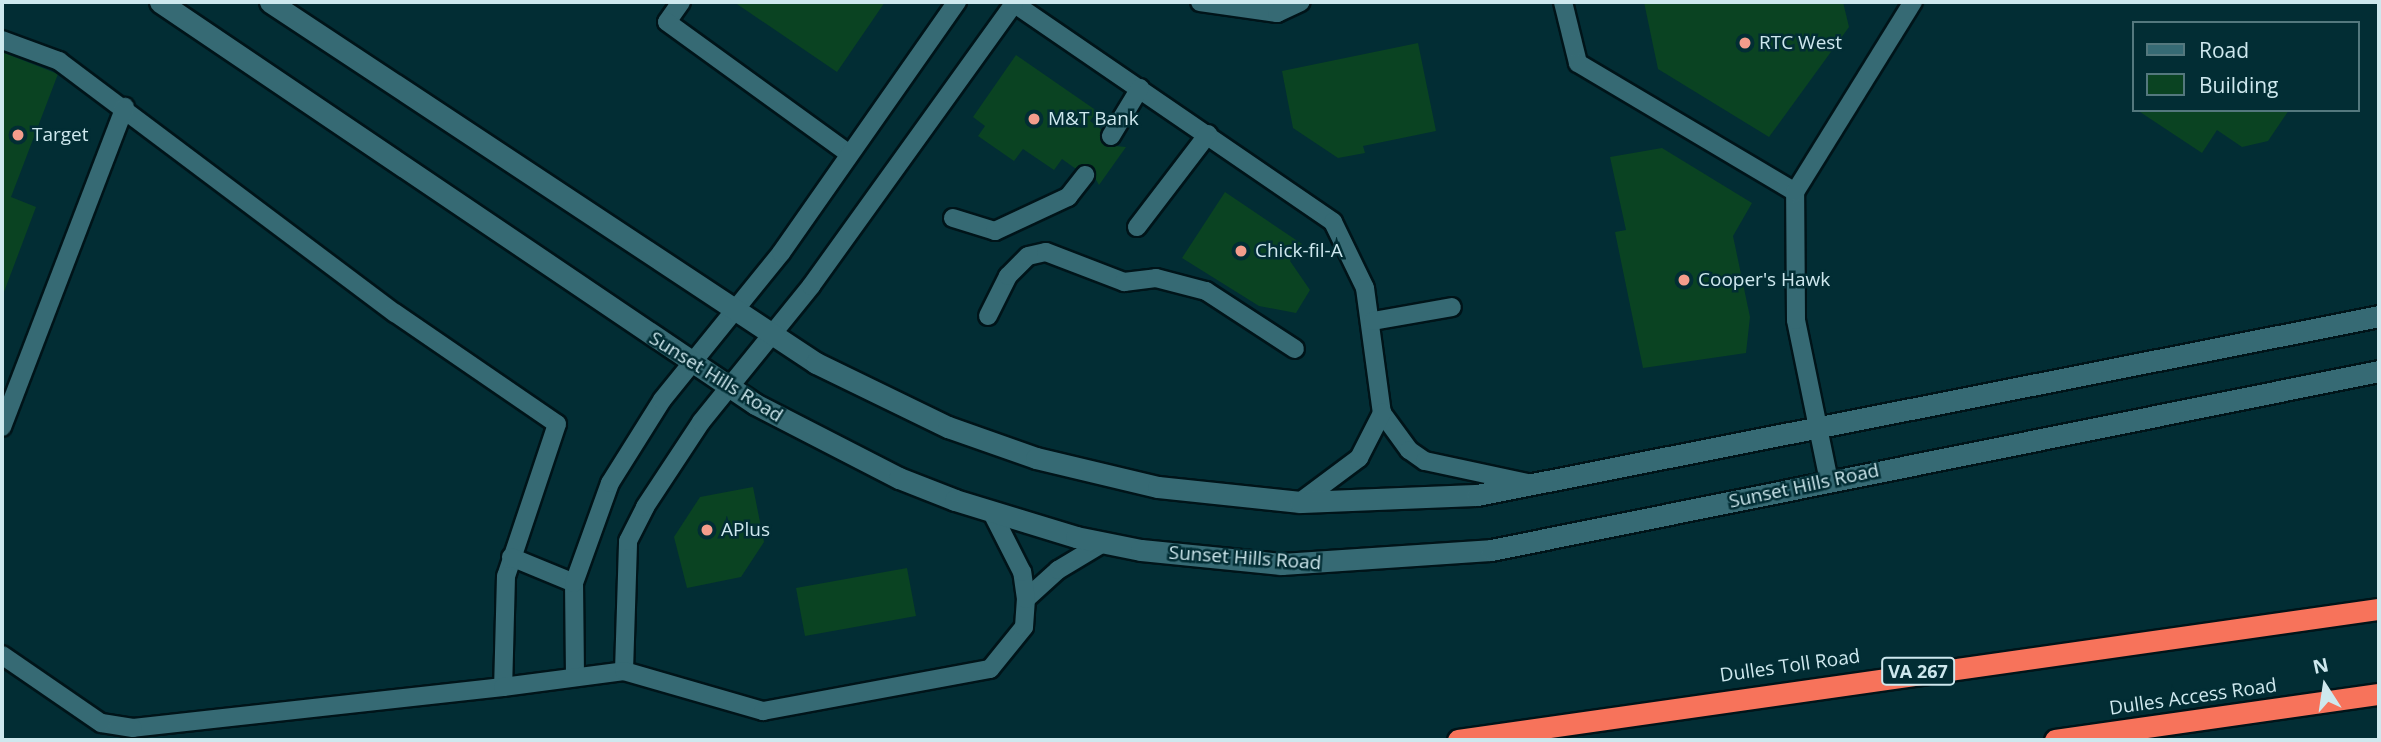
<!DOCTYPE html>
<style>
body{margin:0}
#map{position:relative;width:2381px;height:742px;overflow:hidden;background:#022d34;font-family:"Open Sans",sans-serif}
div>[style]{position:absolute}
[style*='--x']{left:calc(var(--x)*1px);top:calc(var(--y)*1px);width:calc(var(--w)*1px);rotate:calc(var(--a)*1deg)}
.building>*{inset:0;background:#0a4322}
.roads{filter:drop-shadow(2px 0 #001419) drop-shadow(-2px 0 #001419) drop-shadow(0 2px #001419) drop-shadow(0 -2px #001419)}
.lane>*{height:18px;margin:-9px;padding:0 9px;transform-origin:9px;border-radius:9px;background:#366a74}
.secondary>*{height:21px;margin:-10.5px;padding:0 10.5px;transform-origin:10.5px;border-radius:10.5px;background:#366a74}
.highway>*{height:21px;margin:-10.5px;padding:0 10.5px;transform-origin:10.5px;border-radius:10.5px;background:#f7735b}
.dots>*{width:19px;height:19px;translate:-50% -50%;box-sizing:border-box;border:4px solid #022d34;border-radius:50%}
span{translate:-50% -50%;white-space:nowrap;text-align:center;line-height:1.15;-webkit-text-stroke:5px #022d34;paint-order:stroke}
.shield-label span{padding:2px 5px;background:#022d34;border:2px solid;border-radius:5px;-webkit-text-stroke-width:0}
.shield-label{font-size:18px;color:#cee8ee;font-weight:700}
.poi-label{font-size:19px;color:#cee8ee}
.left{translate:0 -50%;text-align:left}
.street-label{font-size:19px;color:#cee8ee}
.frame{position:absolute;inset:0;border:4px solid #cee8ee;pointer-events:none}
.legend{position:absolute;left:2132px;top:21px;width:228px;height:91px;box-sizing:border-box;background:#022d34;border:2px solid #54787e;margin:0;padding:9px 12px;list-style:none;font-size:21px;color:#cee8ee}
.legend li{display:flex;align-items:center;gap:14px;height:35px}
.legend b{width:35px;border:2px solid #54787e}
.north{position:absolute;left:2290px;top:651px;width:70px;height:70px;-webkit-text-stroke:5px #022d34;paint-order:stroke;rotate:348deg;font-size:19px;font-weight:700;line-height:28px;text-align:center;color:#cee8ee}
.north::after{content:'';display:block;margin:auto;width:24px;height:32px;background:#cee8ee;clip-path:polygon(50% 0,100% 100%,50% 72%,0 100%)}
</style>
<div id="map">
<div class="building">
<div style="clip-path:polygon(734px 2px,885px 2px,837px 72px)"></div>
<div style="clip-path:polygon(1644px 2px,1843px 2px,1849px 27px,1769px 137px,1658px 69px)"></div>
<div style="clip-path:polygon(1418px 43px,1436px 131px,1363px 146px,1365px 153px,1338px 158px,1293px 128px,1282px 71px)"></div>
<div style="clip-path:polygon(2px 52px,58px 74px,11px 197px,36px 207px,4px 292px)"></div>
<div style="clip-path:polygon(1016px 55px,1097px 111px,1090px 121px,1102px 130px,1105px 145px,1126px 147px,1099px 185px,1087px 164px,1076px 169px,1062px 159px,1054px 170px,1023px 149px,1014px 161px,978px 136px,985px 126px,973px 117px)"></div>
<div style="clip-path:polygon(2137px 110px,2289px 110px,2268px 141px,2242px 147px,2217px 130px,2202px 153px)"></div>
<div style="clip-path:polygon(1662px 148px,1752px 203px,1733px 236px,1750px 317px,1746px 353px,1643px 368px,1615px 232px,1626px 230px,1610px 157px)"></div>
<div style="clip-path:polygon(1225px 192px,1302px 244px,1290px 261px,1310px 290px,1296px 313px,1259px 306px,1182px 258px)"></div>
<div style="clip-path:polygon(753px 487px,764px 542px,741px 577px,687px 588px,674px 537px,700px 497px)"></div>
<div style="clip-path:polygon(907px 568px,916px 616px,805px 636px,796px 588px)"></div>
</div>
<div class="roads">
<div class="lane">
<div style="--x:681;--y:2;--w:24;--a:125"></div>
<div style="--x:667;--y:22;--w:223;--a:35.9"></div>
<div style="--x:1012;--y:2;--w:389;--a:34.4"></div>
<div style="--x:1333;--y:222;--w:73;--a:64.1"></div>
<div style="--x:1365;--y:288;--w:126;--a:82.3"></div>
<div style="--x:1382;--y:413;--w:46;--a:53.9"></div>
<div style="--x:1409;--y:450;--w:19;--a:35"></div>
<div style="--x:1425;--y:461;--w:105;--a:12.1"></div>
<div style="--x:1200;--y:2;--w:78;--a:8.1"></div>
<div style="--x:1277;--y:13;--w:26;--a:-25"></div>
<div style="--x:1563;--y:2;--w:63;--a:76.2"></div>
<div style="--x:1578;--y:63;--w:252;--a:30.7"></div>
<div style="--x:2;--y:40;--w:61;--a:20.2"></div>
<div style="--x:59;--y:61;--w:420;--a:36.9"></div>
<div style="--x:395;--y:313;--w:196;--a:34.4"></div>
<div style="--x:557;--y:424;--w:160;--a:108.5"></div>
<div style="--x:506;--y:576;--w:111;--a:91.5"></div>
<div style="--x:503;--y:687;--w:372;--a:173.7"></div>
<div style="--x:133;--y:728;--w:32;--a:-171"></div>
<div style="--x:101;--y:723;--w:120;--a:-145.5"></div>
<div style="--x:1111;--y:136;--w:56;--a:-58.9"></div>
<div style="--x:953;--y:218;--w:44;--a:17.2"></div>
<div style="--x:995;--y:231;--w:81;--a:-25"></div>
<div style="--x:1068;--y:197;--w:28;--a:-52"></div>
<div style="--x:1137;--y:227;--w:117;--a:-52.6"></div>
<div style="--x:988;--y:316;--w:45;--a:-63.4"></div>
<div style="--x:1008;--y:276;--w:28;--a:-45"></div>
<div style="--x:1028;--y:256;--w:18;--a:-13"></div>
<div style="--x:1046;--y:252;--w:84;--a:21"></div>
<div style="--x:1124;--y:282;--w:32;--a:-7"></div>
<div style="--x:1156;--y:278;--w:52;--a:14.6"></div>
<div style="--x:1206;--y:291;--w:106;--a:33.1"></div>
<div style="--x:1373;--y:321;--w:80;--a:-10"></div>
<div style="--x:2;--y:427;--w:343;--a:-69"></div>
<div style="--x:1829;--y:481;--w:164;--a:-101.6"></div>
<div style="--x:1796;--y:320;--w:128;--a:-90.4"></div>
<div style="--x:1795;--y:192;--w:224;--a:-58.2"></div>
<div style="--x:1300;--y:502;--w:74;--a:-36.7"></div>
<div style="--x:1359;--y:458;--w:51;--a:-62.9"></div>
<div style="--x:511;--y:557;--w:68;--a:22.4"></div>
<div style="--x:1026;--y:599;--w:43;--a:-42.2"></div>
<div style="--x:1058;--y:570;--w:52;--a:-31"></div>
<div style="--x:624;--y:671;--w:130;--a:-88.2"></div>
<div style="--x:628;--y:541;--w:38;--a:-63"></div>
<div style="--x:645;--y:507;--w:102;--a:-56.6"></div>
<div style="--x:701;--y:422;--w:175;--a:-51"></div>
<div style="--x:811;--y:286;--w:348;--a:-54.3"></div>
<div style="--x:575;--y:677;--w:94;--a:-90.6"></div>
<div style="--x:574;--y:583;--w:106;--a:-70.2"></div>
<div style="--x:610;--y:483;--w:98;--a:-57.9"></div>
<div style="--x:662;--y:400;--w:189;--a:-51"></div>
<div style="--x:781;--y:253;--w:307;--a:-55"></div>
<div style="--x:503;--y:687;--w:122;--a:-7.5"></div>
<div style="--x:624;--y:671;--w:145;--a:16.1"></div>
<div style="--x:763;--y:711;--w:231;--a:-10.5"></div>
<div style="--x:990;--y:669;--w:54;--a:-51"></div>
<div style="--x:1024;--y:627;--w:28;--a:-86"></div>
<div style="--x:1026;--y:599;--w:27;--a:-98"></div>
<div style="--x:1022;--y:572;--w:68;--a:-116.9"></div>
</div>
<div class="secondary">
<div style="--x:160;--y:2;--w:718;--a:34.04"></div>
<div style="--x:755;--y:404;--w:162;--a:27.2"></div>
<div style="--x:899;--y:478;--w:60;--a:21.4"></div>
<div style="--x:955;--y:500;--w:127;--a:17"></div>
<div style="--x:1076;--y:537;--w:66;--a:11.3"></div>
<div style="--x:1141;--y:550;--w:141;--a:5.7"></div>
<div style="--x:1281;--y:564;--w:210;--a:-3.8"></div>
<div style="--x:1491;--y:550;--w:906;--a:-11.4"></div>
<div style="--x:270;--y:2;--w:655;--a:33.47"></div>
<div style="--x:816;--y:363;--w:147;--a:25.9"></div>
<div style="--x:948;--y:427;--w:93;--a:19.4"></div>
<div style="--x:1036;--y:458;--w:125;--a:13.4"></div>
<div style="--x:1158;--y:487;--w:143;--a:6"></div>
<div style="--x:1300;--y:502;--w:177;--a:-2.3"></div>
<div style="--x:1477;--y:495;--w:920;--a:-11.22"></div>
</div>
<div class="highway">
<div style="--x:1458;--y:740;--w:930;--a:-8.1"></div>
<div style="--x:2055;--y:740;--w:327;--a:-8.1"></div>
</div>
</div>
<div class="dots">
<div style="left:1745px;top:43px;background:#f49d8c"></div>
<div style="left:1034px;top:119px;background:#f49d8c"></div>
<div style="left:18px;top:135px;background:#f49d8c"></div>
<div style="left:1241px;top:251px;background:#f49d8c"></div>
<div style="left:1684px;top:280px;background:#f49d8c"></div>
<div style="left:707px;top:530px;background:#f49d8c"></div>
</div>
<div class="shield-label">
<span style="left:1918px;top:671px">VA 267</span>
</div>
<div class="poi-label">
<span class="left" style="left:1759px;top:43px">RTC West</span>
<span class="left" style="left:1048px;top:119px">M&amp;T Bank</span>
<span class="left" style="left:32px;top:135px">Target</span>
<span class="left" style="left:1255px;top:251px">Chick-fil-A</span>
<span class="left" style="left:1698px;top:280px">Cooper's Hawk</span>
<span class="left" style="left:721px;top:530px">APlus</span>
</div>
<div class="street-label">
<span style="left:716px;top:377px;rotate:32deg">Sunset Hills Road</span>
<span style="left:1804px;top:486px;rotate:-12deg">Sunset Hills Road</span>
<span style="left:1245px;top:558px;rotate:4deg">Sunset Hills Road</span>
<span style="left:1790px;top:666px;rotate:-8deg">Dulles Toll Road</span>
<span style="left:2193px;top:697px;rotate:-8deg">Dulles Access Road</span>
</div>
<div class="frame"></div>
<ul class="legend">
<li><b style="height:9px;background:#366a74"></b>Road</li>
<li><b style="height:19px;background:#0a4322"></b>Building</li>
</ul>
<div class="north">N</div>
</div>
